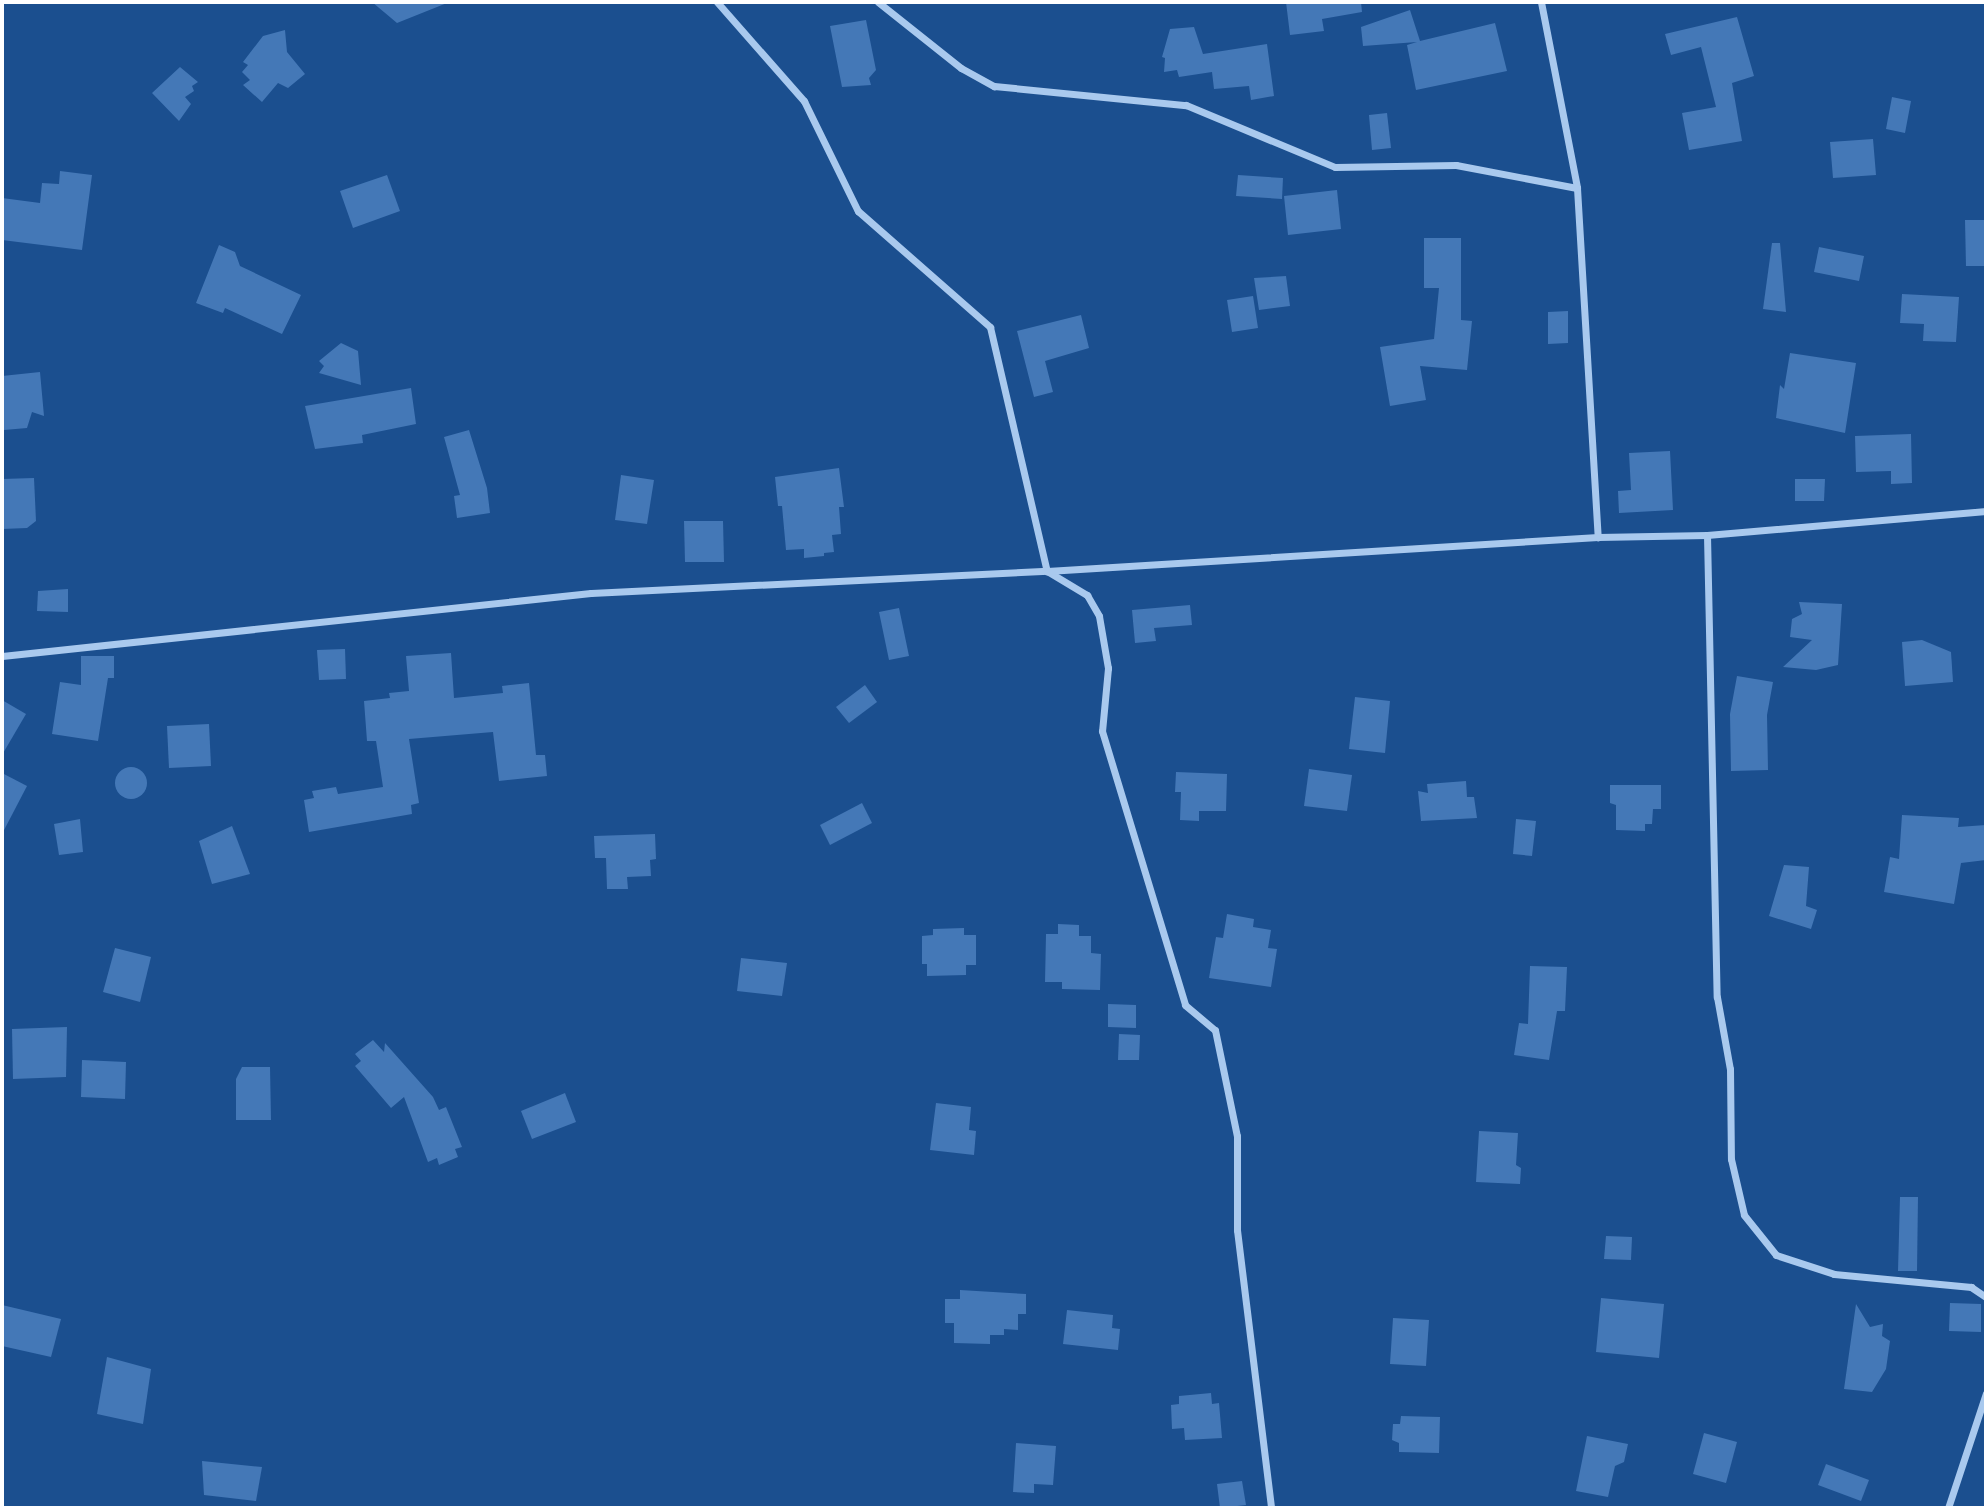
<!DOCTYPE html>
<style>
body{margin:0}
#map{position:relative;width:1988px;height:1510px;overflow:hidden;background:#1b4f8f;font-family:"PT Sans Narrow",sans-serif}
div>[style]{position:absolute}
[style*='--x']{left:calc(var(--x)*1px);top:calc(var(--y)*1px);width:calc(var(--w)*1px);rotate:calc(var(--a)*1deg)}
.building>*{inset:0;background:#4478b7}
.round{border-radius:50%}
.minor>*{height:7px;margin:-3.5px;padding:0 3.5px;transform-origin:3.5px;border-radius:3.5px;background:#a9c9ee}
span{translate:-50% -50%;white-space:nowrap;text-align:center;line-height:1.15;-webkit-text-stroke:5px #1b4f8f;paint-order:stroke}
.frame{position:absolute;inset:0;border:4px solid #fff;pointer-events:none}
</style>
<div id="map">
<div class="building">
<div style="clip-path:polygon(372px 2px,447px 2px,447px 3px,397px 23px)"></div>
<div style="clip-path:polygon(1286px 2px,1361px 2px,1362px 12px,1322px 19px,1324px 31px,1290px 35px)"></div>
<div style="clip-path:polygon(1410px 10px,1420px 41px,1495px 23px,1507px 71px,1416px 90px,1407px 45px,1417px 42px,1363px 46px,1361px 27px)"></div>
<div style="clip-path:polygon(1737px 17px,1754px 76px,1732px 83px,1742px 141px,1689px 150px,1682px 113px,1716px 107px,1701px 47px,1671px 55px,1665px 34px)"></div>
<div style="clip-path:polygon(866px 20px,876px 70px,869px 78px,871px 85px,842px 87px,830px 26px)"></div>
<div style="clip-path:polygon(1194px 27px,1203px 54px,1267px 44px,1274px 96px,1251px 100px,1249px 86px,1214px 89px,1212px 72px,1179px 77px,1177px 70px,1164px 72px,1165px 58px,1162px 57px,1170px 29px)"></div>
<div style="clip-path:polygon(285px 30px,287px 52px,305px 74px,288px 88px,278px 83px,262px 102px,243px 85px,250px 80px,242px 72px,248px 65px,243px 62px,263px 36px)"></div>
<div style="clip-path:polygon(180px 67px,198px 82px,192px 86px,194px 91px,185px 97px,191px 104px,179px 121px,152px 93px)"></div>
<div style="clip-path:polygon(1892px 97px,1911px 101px,1905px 133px,1886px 129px)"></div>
<div style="clip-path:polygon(1387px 113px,1391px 148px,1372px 150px,1369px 115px)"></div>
<div style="clip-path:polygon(1873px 139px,1876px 175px,1833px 178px,1830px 142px)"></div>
<div style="clip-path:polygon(60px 171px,92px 175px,82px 250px,2px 240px,2px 198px,40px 203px,42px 183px,59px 184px)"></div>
<div style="clip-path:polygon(387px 175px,400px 211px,353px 228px,340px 191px)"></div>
<div style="clip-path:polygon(1238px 175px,1283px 178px,1282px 199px,1236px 196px)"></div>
<div style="clip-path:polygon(1337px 190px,1341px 229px,1288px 235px,1284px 196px)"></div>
<div style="clip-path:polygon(1965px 220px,1986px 220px,1986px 266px,1966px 266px)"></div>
<div style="clip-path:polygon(1424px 238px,1461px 238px,1461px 320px,1472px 321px,1467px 370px,1420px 366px,1426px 400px,1390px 406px,1380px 347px,1434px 339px,1439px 288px,1424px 288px)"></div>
<div style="clip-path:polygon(1772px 243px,1780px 243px,1786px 312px,1763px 309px)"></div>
<div style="clip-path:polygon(219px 245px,235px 252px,240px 266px,301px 295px,282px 334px,225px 308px,223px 313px,196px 303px)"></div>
<div style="clip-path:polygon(1819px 247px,1864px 256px,1859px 281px,1814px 272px)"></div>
<div style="clip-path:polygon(1286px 276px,1290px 306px,1259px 310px,1254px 278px)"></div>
<div style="clip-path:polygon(1902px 294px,1959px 297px,1956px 342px,1923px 341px,1924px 324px,1900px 323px)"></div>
<div style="clip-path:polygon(1253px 296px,1258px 328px,1232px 332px,1227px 300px)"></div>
<div style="clip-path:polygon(1568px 311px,1568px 343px,1548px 344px,1548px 312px)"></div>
<div style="clip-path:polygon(1081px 315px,1089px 348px,1045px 361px,1053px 392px,1034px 397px,1017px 331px)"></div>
<div style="clip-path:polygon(341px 343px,358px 351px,361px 385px,319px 373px,324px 366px,319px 361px)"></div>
<div style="clip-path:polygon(1790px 353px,1856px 363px,1845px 433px,1776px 418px,1780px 385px,1784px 389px)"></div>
<div style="clip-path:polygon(40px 372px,44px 416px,32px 412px,27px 428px,4px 430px,2px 376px)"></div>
<div style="clip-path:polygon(411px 388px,416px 424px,362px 435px,363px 443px,315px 449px,305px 406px)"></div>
<div style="clip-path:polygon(469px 430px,487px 488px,490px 513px,457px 518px,454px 496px,460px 495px,444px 437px)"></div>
<div style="clip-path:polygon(1911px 434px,1912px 483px,1891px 484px,1891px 471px,1856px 472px,1855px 436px)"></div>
<div style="clip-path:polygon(1670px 451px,1673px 510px,1619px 513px,1618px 491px,1631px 490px,1629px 453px)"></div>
<div style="clip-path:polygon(839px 468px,844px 507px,839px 507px,841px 534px,832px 535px,834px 552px,824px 553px,824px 556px,804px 558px,804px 549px,786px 550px,782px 506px,778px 506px,775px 477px)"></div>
<div style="clip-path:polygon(621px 475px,654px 480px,647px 524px,615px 520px)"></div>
<div style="clip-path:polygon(34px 478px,36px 521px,27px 528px,2px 529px,2px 479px)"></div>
<div style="clip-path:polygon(1795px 479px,1825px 479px,1824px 501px,1795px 501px)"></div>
<div style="clip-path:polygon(684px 521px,723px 521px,724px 562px,685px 562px)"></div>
<div style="clip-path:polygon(68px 589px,68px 612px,37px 611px,38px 591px)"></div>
<div style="clip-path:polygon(1799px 602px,1842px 604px,1838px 665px,1816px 670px,1783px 667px,1812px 640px,1790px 637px,1792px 619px,1802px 614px)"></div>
<div style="clip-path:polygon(1190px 605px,1192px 625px,1154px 628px,1156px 641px,1135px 643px,1132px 610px)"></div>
<div style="clip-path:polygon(899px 608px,909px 656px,889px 660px,879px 612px)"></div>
<div style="clip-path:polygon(1922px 640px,1951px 652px,1953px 682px,1905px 686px,1902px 642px)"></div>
<div style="clip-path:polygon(345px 649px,346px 679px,319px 680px,317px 650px)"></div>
<div style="clip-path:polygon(451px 653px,454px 698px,503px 693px,502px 686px,529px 683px,536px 755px,545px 755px,547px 776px,499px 781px,493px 732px,409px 739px,419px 803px,411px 805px,412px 814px,309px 832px,304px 800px,314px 798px,312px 791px,336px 787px,338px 794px,383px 787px,376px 741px,367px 741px,364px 701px,390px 698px,389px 693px,409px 691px,406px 656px)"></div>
<div style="clip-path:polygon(81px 656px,114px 656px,114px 678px,108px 678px,98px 741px,52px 734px,60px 682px,81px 685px)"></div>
<div style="clip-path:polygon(1737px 676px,1773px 682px,1767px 715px,1768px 770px,1731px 771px,1730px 714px)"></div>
<div style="clip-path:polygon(865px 685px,877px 702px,849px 723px,836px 707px)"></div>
<div style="clip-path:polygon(1355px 697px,1390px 701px,1385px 753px,1349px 749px)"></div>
<div style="clip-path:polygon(2px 700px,26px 714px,2px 755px)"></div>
<div style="clip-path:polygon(209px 724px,211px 766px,169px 768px,167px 726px)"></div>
<div class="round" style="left:115px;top:767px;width:32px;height:32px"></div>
<div style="clip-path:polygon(1309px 769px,1352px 775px,1347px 811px,1304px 806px)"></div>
<div style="clip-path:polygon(1176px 772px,1227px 774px,1226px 811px,1199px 811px,1199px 821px,1180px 820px,1181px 792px,1175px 792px)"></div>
<div style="clip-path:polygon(2px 773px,27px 786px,2px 834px)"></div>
<div style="clip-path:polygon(1466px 781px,1467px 797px,1474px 797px,1477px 818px,1421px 821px,1418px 791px,1428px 793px,1427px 784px)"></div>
<div style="clip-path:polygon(1610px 785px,1661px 785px,1661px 809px,1653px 809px,1652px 824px,1645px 824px,1645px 831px,1616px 830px,1616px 805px,1610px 803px)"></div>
<div style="clip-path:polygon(862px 803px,872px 823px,830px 845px,820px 825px)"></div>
<div style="clip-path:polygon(1902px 815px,1959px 818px,1958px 827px,1986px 825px,1986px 860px,1961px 863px,1954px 904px,1884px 892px,1890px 857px,1899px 859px)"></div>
<div style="clip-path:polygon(80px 819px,83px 852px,59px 855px,54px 824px)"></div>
<div style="clip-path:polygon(1516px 819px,1536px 821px,1532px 856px,1513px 854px)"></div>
<div style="clip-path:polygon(232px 826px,250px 874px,212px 884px,199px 841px)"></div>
<div style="clip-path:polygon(655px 834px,656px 859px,650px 860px,651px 876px,627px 877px,628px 889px,607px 889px,606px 858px,595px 858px,594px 836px)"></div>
<div style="clip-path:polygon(1784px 865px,1809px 867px,1806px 906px,1817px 910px,1811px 929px,1769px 916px)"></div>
<div style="clip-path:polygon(1227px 914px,1254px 919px,1253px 927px,1271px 930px,1268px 948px,1277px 949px,1271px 987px,1209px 978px,1216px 937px,1223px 938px)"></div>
<div style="clip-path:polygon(1058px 924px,1079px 925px,1079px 936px,1091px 936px,1091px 953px,1101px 954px,1100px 990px,1062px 989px,1062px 982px,1045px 982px,1046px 934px,1058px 934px)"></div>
<div style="clip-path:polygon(964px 928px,964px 935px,976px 935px,976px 965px,966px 965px,966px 975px,927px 976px,927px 964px,922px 964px,922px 936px,933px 935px,933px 929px)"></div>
<div style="clip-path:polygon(115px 948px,151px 957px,140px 1002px,103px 992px)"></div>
<div style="clip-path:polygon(741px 958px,787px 963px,782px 996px,737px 991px)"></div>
<div style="clip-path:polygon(1530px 966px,1567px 967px,1565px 1011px,1557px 1011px,1549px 1060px,1514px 1055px,1519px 1023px,1528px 1024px)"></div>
<div style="clip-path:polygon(1108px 1004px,1136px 1005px,1136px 1028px,1108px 1027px)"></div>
<div style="clip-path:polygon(67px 1027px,66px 1077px,13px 1079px,12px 1029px)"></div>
<div style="clip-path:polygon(1119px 1034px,1140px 1035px,1139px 1060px,1118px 1060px)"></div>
<div style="clip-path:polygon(373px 1040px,384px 1052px,385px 1043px,433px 1097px,439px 1110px,446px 1107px,462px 1147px,455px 1149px,458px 1157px,439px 1165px,437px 1158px,428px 1162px,404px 1097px,391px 1108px,355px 1066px,361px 1061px,355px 1054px)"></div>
<div style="clip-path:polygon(82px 1060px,126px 1062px,125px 1099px,81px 1097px)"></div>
<div style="clip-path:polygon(242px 1067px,270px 1067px,271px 1120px,236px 1120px,236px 1079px)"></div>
<div style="clip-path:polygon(565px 1093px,576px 1122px,532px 1139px,521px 1111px)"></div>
<div style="clip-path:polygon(936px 1103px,971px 1107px,969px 1130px,976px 1131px,974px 1155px,930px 1150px)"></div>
<div style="clip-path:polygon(1479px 1131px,1518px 1133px,1516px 1165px,1521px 1168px,1520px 1184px,1476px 1182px)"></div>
<div style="clip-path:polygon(1900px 1197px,1918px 1197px,1917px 1271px,1898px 1271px)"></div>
<div style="clip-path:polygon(1606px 1236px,1632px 1237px,1631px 1260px,1604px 1259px)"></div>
<div style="clip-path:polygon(960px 1290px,1026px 1294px,1026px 1314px,1018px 1314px,1018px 1330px,1004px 1329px,1004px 1335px,990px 1335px,990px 1344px,954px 1343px,954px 1323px,945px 1323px,945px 1299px,960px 1299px)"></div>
<div style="clip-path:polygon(1601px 1298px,1664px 1304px,1659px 1358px,1596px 1352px)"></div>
<div style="clip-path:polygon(1950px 1303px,1981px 1304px,1981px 1332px,1949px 1331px)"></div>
<div style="clip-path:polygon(1856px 1304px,1870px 1327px,1883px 1324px,1882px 1336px,1890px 1341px,1886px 1369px,1872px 1392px,1844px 1389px)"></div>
<div style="clip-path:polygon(2px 1305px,61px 1319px,51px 1357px,2px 1346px)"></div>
<div style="clip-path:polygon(1067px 1310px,1113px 1315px,1112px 1328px,1120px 1329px,1118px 1350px,1063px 1344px)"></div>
<div style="clip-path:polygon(1393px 1318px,1429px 1320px,1426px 1366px,1390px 1364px)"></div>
<div style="clip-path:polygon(107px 1357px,151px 1369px,143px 1424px,97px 1414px)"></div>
<div style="clip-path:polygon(1211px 1393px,1212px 1404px,1219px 1403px,1222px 1438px,1185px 1440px,1184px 1428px,1172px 1429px,1171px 1405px,1179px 1404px,1179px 1396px)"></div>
<div style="clip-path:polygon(1401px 1416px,1440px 1417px,1439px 1453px,1399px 1452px,1399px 1443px,1392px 1440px,1393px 1424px,1400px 1424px)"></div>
<div style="clip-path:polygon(1704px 1433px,1737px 1442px,1726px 1483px,1693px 1474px)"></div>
<div style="clip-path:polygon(1587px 1436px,1628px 1444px,1624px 1462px,1615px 1466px,1608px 1497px,1576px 1491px)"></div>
<div style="clip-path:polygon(1016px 1443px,1056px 1446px,1053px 1485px,1034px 1484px,1034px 1493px,1013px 1492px)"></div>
<div style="clip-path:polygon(202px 1461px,262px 1467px,256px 1501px,204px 1495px)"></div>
<div style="clip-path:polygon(1826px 1464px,1869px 1480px,1861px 1501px,1818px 1485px)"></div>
<div style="clip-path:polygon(1242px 1481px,1246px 1505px,1220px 1508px,1217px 1484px)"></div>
</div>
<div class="minor">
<div style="--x:717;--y:2;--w:132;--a:48.7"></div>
<div style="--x:804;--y:101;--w:123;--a:63.9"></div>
<div style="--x:858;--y:211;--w:176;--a:41.3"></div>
<div style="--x:990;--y:327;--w:251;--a:76.9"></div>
<div style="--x:1047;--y:571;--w:47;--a:31"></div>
<div style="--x:1087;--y:595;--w:24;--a:60"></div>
<div style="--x:1099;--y:616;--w:53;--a:80.2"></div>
<div style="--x:1108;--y:668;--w:63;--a:95.4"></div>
<div style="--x:1102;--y:731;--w:286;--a:73.1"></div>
<div style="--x:1185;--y:1005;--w:39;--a:40"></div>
<div style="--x:1215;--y:1030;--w:108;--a:78.3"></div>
<div style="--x:1237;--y:1136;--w:94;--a:90"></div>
<div style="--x:1237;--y:1230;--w:280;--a:83"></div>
<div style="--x:878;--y:2;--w:106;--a:38.5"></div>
<div style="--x:961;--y:68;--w:38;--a:29"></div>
<div style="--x:994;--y:86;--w:193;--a:5.7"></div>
<div style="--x:1186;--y:105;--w:161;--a:22.6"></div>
<div style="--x:1335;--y:167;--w:121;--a:-0.9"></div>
<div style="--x:1456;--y:165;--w:123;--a:10.8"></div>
<div style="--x:1577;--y:188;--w:350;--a:86.6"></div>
<div style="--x:1541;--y:2;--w:189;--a:79"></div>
<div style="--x:1707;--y:535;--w:462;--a:88.8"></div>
<div style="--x:1717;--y:997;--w:73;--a:79.8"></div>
<div style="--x:1730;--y:1069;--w:90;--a:89.4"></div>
<div style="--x:1731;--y:1159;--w:57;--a:76.9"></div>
<div style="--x:1744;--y:1215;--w:51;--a:51.3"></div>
<div style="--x:1776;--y:1255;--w:61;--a:18.1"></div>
<div style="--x:1834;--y:1274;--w:138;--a:5.4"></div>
<div style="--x:1971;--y:1287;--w:18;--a:34"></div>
<div style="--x:2;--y:656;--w:592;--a:-6.11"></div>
<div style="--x:591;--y:593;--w:457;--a:-2.8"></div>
<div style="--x:1047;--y:571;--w:552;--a:-3.53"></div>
<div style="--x:1598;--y:537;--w:109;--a:-1.1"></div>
<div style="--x:1707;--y:535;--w:280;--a:-4.9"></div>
<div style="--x:1948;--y:1508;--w:121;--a:-71.7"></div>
</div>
<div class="frame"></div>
</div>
